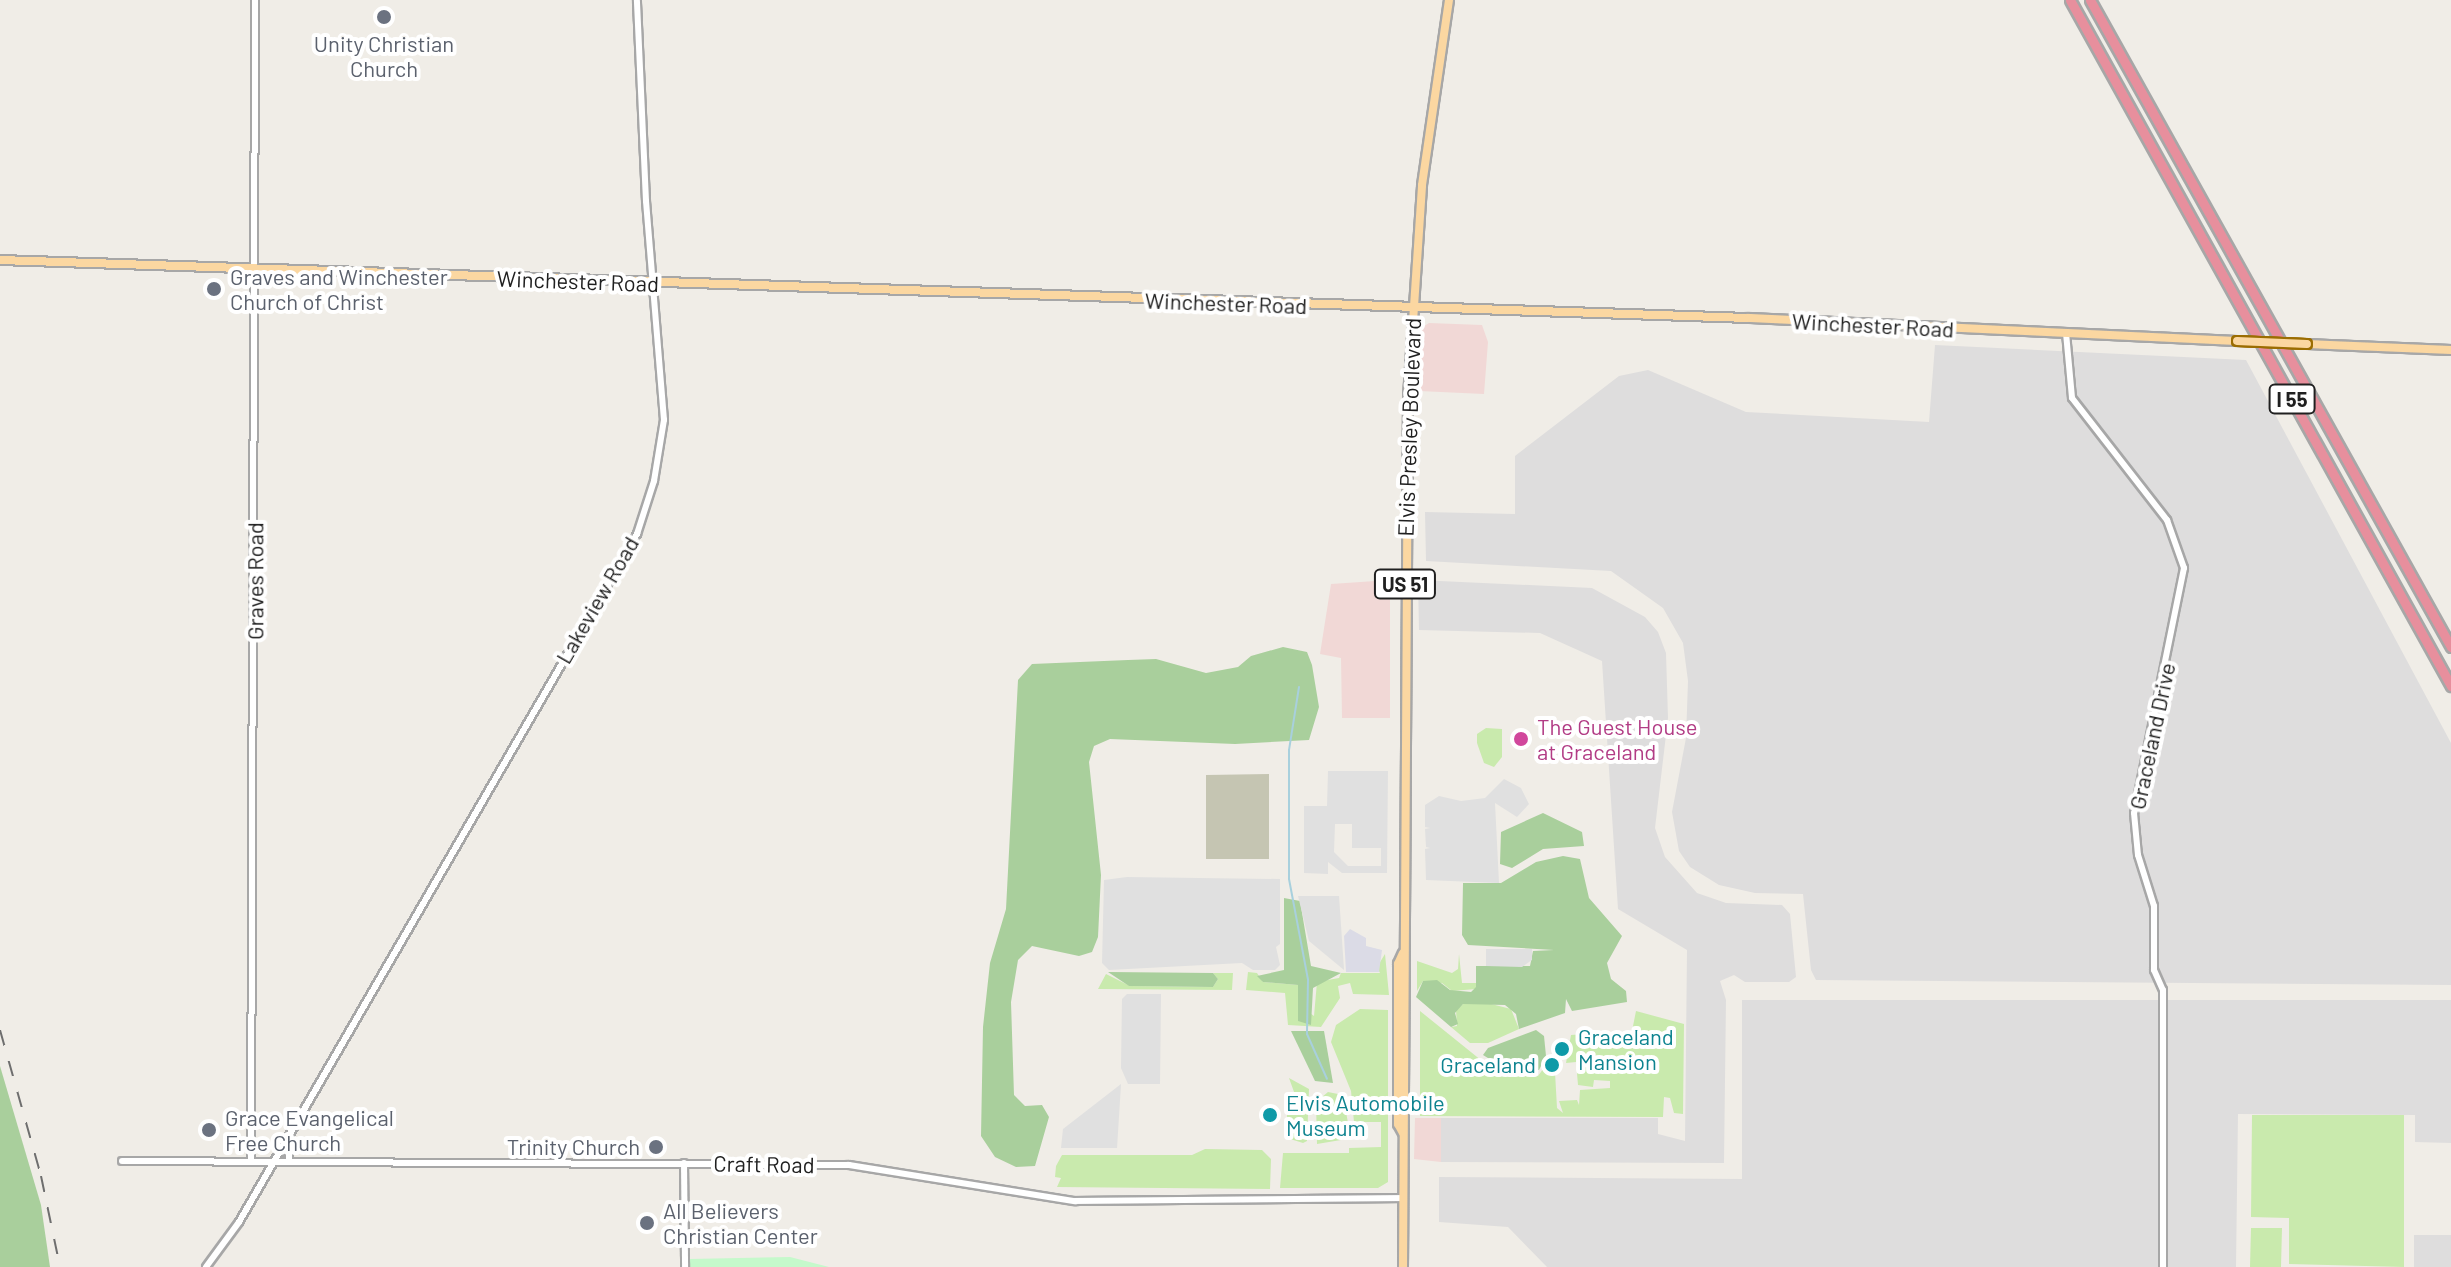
<!DOCTYPE html>
<style>
body{margin:0}
#map{position:relative;width:2451px;height:1267px;overflow:hidden;background:#f0ede7;font-family:Barlow,sans-serif}
div>[style]{position:absolute}
[style*='--x']{left:calc(var(--x)*1px);top:calc(var(--y)*1px);width:calc(var(--w)*1px);rotate:calc(var(--a)*1deg)}
.residential>*{inset:0;background:#dedddd}
.commercial>*{inset:0;background:#f1d8d6}
.construction>*{inset:0;background:#c5c5b2}
.grass>*{inset:0;background:#c9eaad}
.forest>*{inset:0;background:#a9cf9c}
.park>*{inset:0;background:#c5f9cb}
.parking>*{inset:0;background:#e0e0e0}
.plaza>*{inset:0;background:#dbdbe6}
.stream>*{height:2px;margin:-1px;padding:0 1px;transform-origin:1px;border-radius:1px;background:#a8d0dd}
.roads{filter:drop-shadow(2px 0 #a7a7a7) drop-shadow(-2px 0 #a7a7a7) drop-shadow(0 2px #a7a7a7) drop-shadow(0 -2px #a7a7a7)}
.tertiary>*{height:6px;margin:-3px;padding:0 3px;transform-origin:3px;border-radius:3px;background:#fff}
.primary>*{height:8px;margin:-4px;padding:0 4px;transform-origin:4px;border-radius:4px;background:#fbd7a1}
.motorway>*{height:9px;margin:-4.5px;padding:0 4.5px;transform-origin:4.5px;border-radius:4.5px;background:#e78f9d}
.rail>*{height:2px;margin-top:-1px;transform-origin:0;background:repeating-linear-gradient(90deg,#6e6e6e 0 16px,transparent 0 32px)}
.bridges{filter:drop-shadow(2px 0 #9b6d01) drop-shadow(-2px 0 #9b6d01) drop-shadow(0 2px #9b6d01) drop-shadow(0 -2px #9b6d01)}
.primary-bridge>*{height:8px;margin:-4px;padding:0 4px;transform-origin:4px;border-radius:4px;background:#fbd7a1}
.dots>*{width:22px;height:22px;translate:-50% -50%;box-sizing:border-box;border:4px solid #fff;border-radius:50%}
span{translate:-50% -50%;white-space:nowrap;text-align:center;line-height:1.15;-webkit-text-stroke:8px #fff;paint-order:stroke}
.shield-label span{padding:2px 6px;background:#fff;border:2px solid;border-radius:6px;-webkit-text-stroke-width:0}
.shield-label{font-size:20px;color:#202020;font-weight:700}
.worship-label{font-size:22px;color:#5b616d}
.left{translate:0 -50%;text-align:left}
.right{translate:-100% -50%;text-align:right}
.street-label{font-size:22px;color:#202020}
.hotel-label{font-size:22px;color:#b23c85}
.culture-label{font-size:22px;color:#0d838f}
</style>
<div id="map">
<div class="residential">
<div style="clip-path:polygon(1935px 345px,2246px 360px,2451px 743px,2451px 985px,1816px 980px,1811px 970px,1803px 894px,1755px 893px,1719px 885px,1690px 867px,1679px 851px,1672px 812px,1686px 738px,1688px 681px,1683px 643px,1663px 608px,1611px 571px,1426px 561px,1425px 512px,1515px 514px,1515px 456px,1619px 376px,1648px 370px,1746px 412px,1929px 422px)"></div>
<div style="clip-path:polygon(1418px 580px,1592px 588px,1645px 617px,1658px 632px,1666px 653px,1668px 718px,1655px 828px,1665px 857px,1697px 893px,1726px 903px,1782px 905px,1790px 914px,1796px 977px,1789px 982px,1745px 982px,1734px 975px,1720px 981px,1726px 1000px,1724px 1163px,1441px 1162px,1441px 1118px,1658px 1118px,1658px 1134px,1685px 1141px,1687px 950px,1618px 909px,1602px 661px,1540px 633px,1419px 630px)"></div>
<div style="clip-path:polygon(1742px 1000px,2451px 1000px,2451px 1143px,2415px 1142px,2415px 1115px,2238px 1114px,2236px 1267px,1547px 1267px,1508px 1227px,1439px 1222px,1439px 1177px,1742px 1179px)"></div>
<div style="clip-path:polygon(2414px 1235px,2451px 1235px,2451px 1267px,2414px 1267px)"></div>
</div>
<div class="commercial">
<div style="clip-path:polygon(1429px 323px,1482px 325px,1488px 342px,1484px 394px,1419px 391px,1421px 328px)"></div>
<div style="clip-path:polygon(1390px 580px,1390px 718px,1342px 718px,1341px 658px,1320px 654px,1331px 584px)"></div>
<div style="clip-path:polygon(1415px 1118px,1441px 1118px,1441px 1162px,1414px 1159px)"></div>
</div>
<div class="construction">
<div style="clip-path:polygon(1269px 774px,1269px 859px,1206px 859px,1206px 775px)"></div>
</div>
<div class="grass">
<div style="clip-path:polygon(1486px 728px,1502px 729px,1502px 757px,1494px 767px,1484px 763px,1477px 743px,1477px 734px)"></div>
<div style="clip-path:polygon(1385px 954px,1389px 995px,1353px 994px,1350px 983px,1338px 986px,1340px 998px,1321px 1027px,1288px 1025px,1285px 993px,1246px 990px,1248px 972px,1257px 973px,1263px 982px,1298px 985px,1298px 1004px,1314px 1016px,1317px 982px,1339px 978px,1341px 973px,1380px 973px,1377px 967px)"></div>
<div style="clip-path:polygon(1459px 954px,1462px 983px,1476px 983px,1476px 989px,1452px 991px,1442px 983px,1423px 981px,1417px 991px,1417px 961px,1452px 973px,1458px 969px)"></div>
<div style="clip-path:polygon(1213px 973px,1233px 973px,1232px 990px,1098px 989px,1106px 974px,1130px 986px,1213px 987px,1218px 979px)"></div>
<div style="clip-path:polygon(1487px 1003px,1511px 1009px,1519px 1029px,1488px 1043px,1470px 1043px,1451px 1027px,1457px 1026px,1456px 1010px,1463px 1004px)"></div>
<div style="clip-path:polygon(1360px 1009px,1388px 1010px,1388px 1182px,1378px 1188px,1280px 1188px,1283px 1153px,1349px 1153px,1349px 1148px,1381px 1147px,1381px 1122px,1354px 1122px,1351px 1091px,1331px 1042px,1336px 1025px)"></div>
<div style="clip-path:polygon(1420px 1011px,1492px 1069px,1509px 1076px,1538px 1076px,1554px 1054px,1557px 1108px,1563px 1113px,1559px 1101px,1577px 1100px,1579px 1105px,1580px 1090px,1610px 1088px,1610px 1081px,1594px 1080px,1593px 1087px,1578px 1085px,1576px 1062px,1566px 1063px,1571px 1035px,1585px 1034px,1585px 1040px,1597px 1042px,1631px 1036px,1636px 1011px,1684px 1024px,1683px 1114px,1674px 1113px,1670px 1098px,1664px 1097px,1663px 1117px,1420px 1116px)"></div>
<div style="clip-path:polygon(1289px 1078px,1309px 1089px,1307px 1141px,1303px 1143px,1287px 1138px,1287px 1108px,1298px 1103px)"></div>
<div style="clip-path:polygon(1328px 1092px,1343px 1095px,1348px 1123px,1341px 1124px,1341px 1140px,1317px 1144px,1316px 1102px)"></div>
<div style="clip-path:polygon(2252px 1115px,2404px 1115px,2404px 1267px,2289px 1264px,2289px 1218px,2251px 1217px)"></div>
<div style="clip-path:polygon(1205px 1149px,1262px 1150px,1271px 1159px,1270px 1189px,1057px 1187px,1061px 1178px,1055px 1177px,1056px 1166px,1062px 1155px,1192px 1155px)"></div>
<div style="clip-path:polygon(2251px 1228px,2282px 1228px,2281px 1267px,2250px 1267px)"></div>
</div>
<div class="forest">
<div style="clip-path:polygon(1283px 647px,1307px 652px,1312px 665px,1319px 707px,1309px 740px,1235px 744px,1110px 739px,1094px 746px,1089px 762px,1101px 875px,1098px 937px,1092px 952px,1079px 956px,1032px 946px,1018px 960px,1011px 1002px,1014px 1095px,1025px 1106px,1042px 1105px,1049px 1117px,1035px 1166px,1016px 1167px,995px 1157px,981px 1136px,983px 1027px,990px 963px,1006px 909px,1018px 680px,1032px 664px,1128px 660px,1156px 659px,1206px 673px,1238px 667px,1251px 656px)"></div>
<div style="clip-path:polygon(1543px 813px,1582px 832px,1584px 846px,1543px 849px,1512px 868px,1500px 864px,1501px 832px)"></div>
<div style="clip-path:polygon(1563px 856px,1580px 859px,1589px 898px,1622px 936px,1607px 963px,1611px 979px,1626px 991px,1627px 1002px,1572px 1011px,1566px 999px,1565px 1013px,1519px 1029px,1516px 1014px,1505px 1005px,1463px 1004px,1455px 1013px,1458px 1024px,1451px 1027px,1416px 997px,1423px 981px,1437px 980px,1450px 990px,1471px 992px,1476px 987px,1476px 966px,1530px 966px,1533px 951px,1554px 950px,1468px 945px,1462px 935px,1463px 883px,1501px 883px,1536px 862px)"></div>
<div style="clip-path:polygon(1284px 898px,1300px 901px,1311px 966px,1341px 973px,1313px 988px,1311px 1025px,1298px 1021px,1298px 985px,1263px 982px,1257px 976px,1284px 970px)"></div>
<div style="clip-path:polygon(1108px 972px,1213px 973px,1218px 979px,1213px 987px,1129px 986px)"></div>
<div style="clip-path:polygon(1536px 1030px,1544px 1036px,1546px 1056px,1539px 1070px,1509px 1071px,1483px 1055px,1488px 1048px)"></div>
<div style="clip-path:polygon(1291px 1031px,1324px 1031px,1333px 1083px,1315px 1081px)"></div>
<div style="clip-path:polygon(0 1066px,41px 1205px,50px 1267px,0 1267px)"></div>
</div>
<div class="park">
<div style="clip-path:polygon(790px 1257px,829px 1267px,690px 1267px,689px 1259px)"></div>
</div>
<div class="parking">
<div style="clip-path:polygon(evenodd,1328px 771px,1388px 771px,1387px 873px,1342px 873px,1328px 862px,1328px 874px,1304px 873px,1304px 806px,1327px 806px,1328px 771px,1335px 824px,1352px 824px,1352px 848px,1381px 848px,1381px 866px,1348px 866px,1334px 852px,1335px 824px)"></div>
<div style="clip-path:polygon(1504px 779px,1521px 788px,1529px 804px,1517px 817px,1495px 803px,1499px 883px,1426px 880px,1425px 849px,1430px 848px,1426px 847px,1425px 829px,1430px 828px,1425px 827px,1425px 805px,1439px 796px,1461px 801px,1485px 798px)"></div>
<div style="clip-path:polygon(1127px 877px,1280px 879px,1280px 944px,1276px 947px,1280px 965px,1275px 970px,1253px 970px,1242px 963px,1109px 970px,1102px 963px,1104px 880px)"></div>
<div style="clip-path:polygon(1298px 896px,1339px 896px,1344px 970px,1309px 941px)"></div>
<div style="clip-path:polygon(1486px 949px,1532px 949px,1532px 960px,1522px 967px,1486px 966px)"></div>
<div style="clip-path:polygon(1127px 994px,1161px 994px,1160px 1084px,1128px 1084px,1121px 1068px,1122px 999px)"></div>
<div style="clip-path:polygon(1121px 1084px,1117px 1148px,1061px 1148px,1063px 1129px)"></div>
</div>
<div class="plaza">
<div style="clip-path:polygon(1350px 929px,1366px 938px,1366px 946px,1382px 950px,1379px 972px,1346px 972px,1344px 936px)"></div>
</div>
<div class="stream">
<div style="--x:1299;--y:687;--w:64;--a:99"></div>
<div style="--x:1289;--y:750;--w:129;--a:90"></div>
<div style="--x:1289;--y:879;--w:103;--a:79.3"></div>
<div style="--x:1308;--y:980;--w:54;--a:91.1"></div>
<div style="--x:1307;--y:1034;--w:49;--a:66"></div>
</div>
<div class="roads">
<div class="tertiary">
<div style="--x:2066;--y:333;--w:65;--a:84.7"></div>
<div style="--x:2072;--y:398;--w:155;--a:52.1"></div>
<div style="--x:2167;--y:520;--w:51;--a:70.5"></div>
<div style="--x:2184;--y:568;--w:250;--a:101.5"></div>
<div style="--x:2134;--y:813;--w:42;--a:84.6"></div>
<div style="--x:2138;--y:855;--w:53;--a:72.6"></div>
<div style="--x:2154;--y:906;--w:64;--a:90"></div>
<div style="--x:2154;--y:970;--w:22;--a:66"></div>
<div style="--x:2163;--y:990;--w:277;--a:90"></div>
<div style="--x:289;--y:1137;--w:25;--a:90"></div>
<div style="--x:122;--y:1161;--w:727;--a:0.32"></div>
<div style="--x:849;--y:1165;--w:229;--a:9.1"></div>
<div style="--x:1075;--y:1201;--w:329;--a:-0.5"></div>
<div style="--x:251;--y:1162;--w:1162;--a:-89.8"></div>
<div style="--x:684;--y:1163;--w:104;--a:89.4"></div>
<div style="--x:206;--y:1267;--w:56;--a:-53.7"></div>
<div style="--x:239;--y:1222;--w:795;--a:-59.95"></div>
<div style="--x:637;--y:534;--w:56;--a:-72.2"></div>
<div style="--x:654;--y:481;--w:62;--a:-80.7"></div>
<div style="--x:664;--y:420;--w:220;--a:-94.7"></div>
<div style="--x:646;--y:201;--w:201;--a:-92.6"></div>
</div>
<div class="primary">
<div style="--x:0;--y:260;--w:1750;--a:1.9"></div>
<div style="--x:1749;--y:318;--w:489;--a:2.7"></div>
<div style="--x:2307;--y:344;--w:144;--a:2.4"></div>
<div style="--x:1403;--y:1133;--w:10;--a:-119"></div>
<div style="--x:1398;--y:1124;--w:160;--a:-90"></div>
<div style="--x:1398;--y:964;--w:12;--a:-66"></div>
<div style="--x:1403;--y:1267;--w:870;--a:-89.67"></div>
<div style="--x:1408;--y:397;--w:212;--a:-86.2"></div>
<div style="--x:1422;--y:185;--w:187;--a:-81.7"></div>
</div>
<div class="motorway">
<div style="--x:2070;--y:0;--w:785;--a:60.95"></div>
<div style="--x:2090;--y:0;--w:741;--a:60.84"></div>
</div>
</div>
<div class="rail">
<div style="--x:0;--y:1030;--w:152;--a:74.3"></div>
<div style="--x:41;--y:1176;--w:93;--a:78.2"></div>
</div>
<div class="bridges">
<div class="primary-bridge">
<div style="--x:2237;--y:341;--w:70;--a:2.5"></div>
</div>
</div>
<div class="dots">
<div style="left:384px;top:17px;background:#6b7280"></div>
<div style="left:214px;top:289px;background:#6b7280"></div>
<div style="left:1521px;top:739px;background:#d1479c"></div>
<div style="left:1562px;top:1049px;background:#0f9aa8"></div>
<div style="left:1552px;top:1065px;background:#0f9aa8"></div>
<div style="left:1270px;top:1115px;background:#0f9aa8"></div>
<div style="left:209px;top:1130px;background:#6b7280"></div>
<div style="left:656px;top:1147px;background:#6b7280"></div>
<div style="left:647px;top:1223px;background:#6b7280"></div>
</div>
<div class="shield-label">
<span style="left:2292px;top:399px">I 55</span>
<span style="left:1405px;top:584px">US 51</span>
</div>
<div class="worship-label">
<span style="left:384px;top:56px">Unity Christian<br>Church</span>
<span class="left" style="left:230px;top:289px">Graves and Winchester<br>Church of Christ</span>
<span class="left" style="left:225px;top:1130px">Grace Evangelical<br>Free Church</span>
<span class="right" style="left:640px;top:1147px">Trinity Church</span>
<span class="left" style="left:663px;top:1223px">All Believers<br>Christian Center</span>
</div>
<div class="street-label">
<span style="left:578px;top:281px;rotate:2deg">Winchester Road</span>
<span style="left:1226px;top:303px;rotate:2deg">Winchester Road</span>
<span style="left:1873px;top:325px;rotate:3deg">Winchester Road</span>
<span style="left:1409px;top:427px;rotate:-88deg">Elvis Presley Boulevard</span>
<span style="left:255px;top:581px;rotate:-90deg">Graves Road</span>
<span style="left:597px;top:600px;rotate:-60deg">Lakeview Road</span>
<span style="left:2152px;top:736px;rotate:-78deg">Graceland Drive</span>
<span style="left:764px;top:1164px;rotate:1deg">Craft Road</span>
</div>
<div class="hotel-label">
<span class="left" style="left:1537px;top:739px">The Guest House<br>at Graceland</span>
</div>
<div class="culture-label">
<span class="left" style="left:1578px;top:1049px">Graceland<br>Mansion</span>
<span class="right" style="left:1536px;top:1065px">Graceland</span>
<span class="left" style="left:1286px;top:1115px">Elvis Automobile<br>Museum</span>
</div>
</div>
